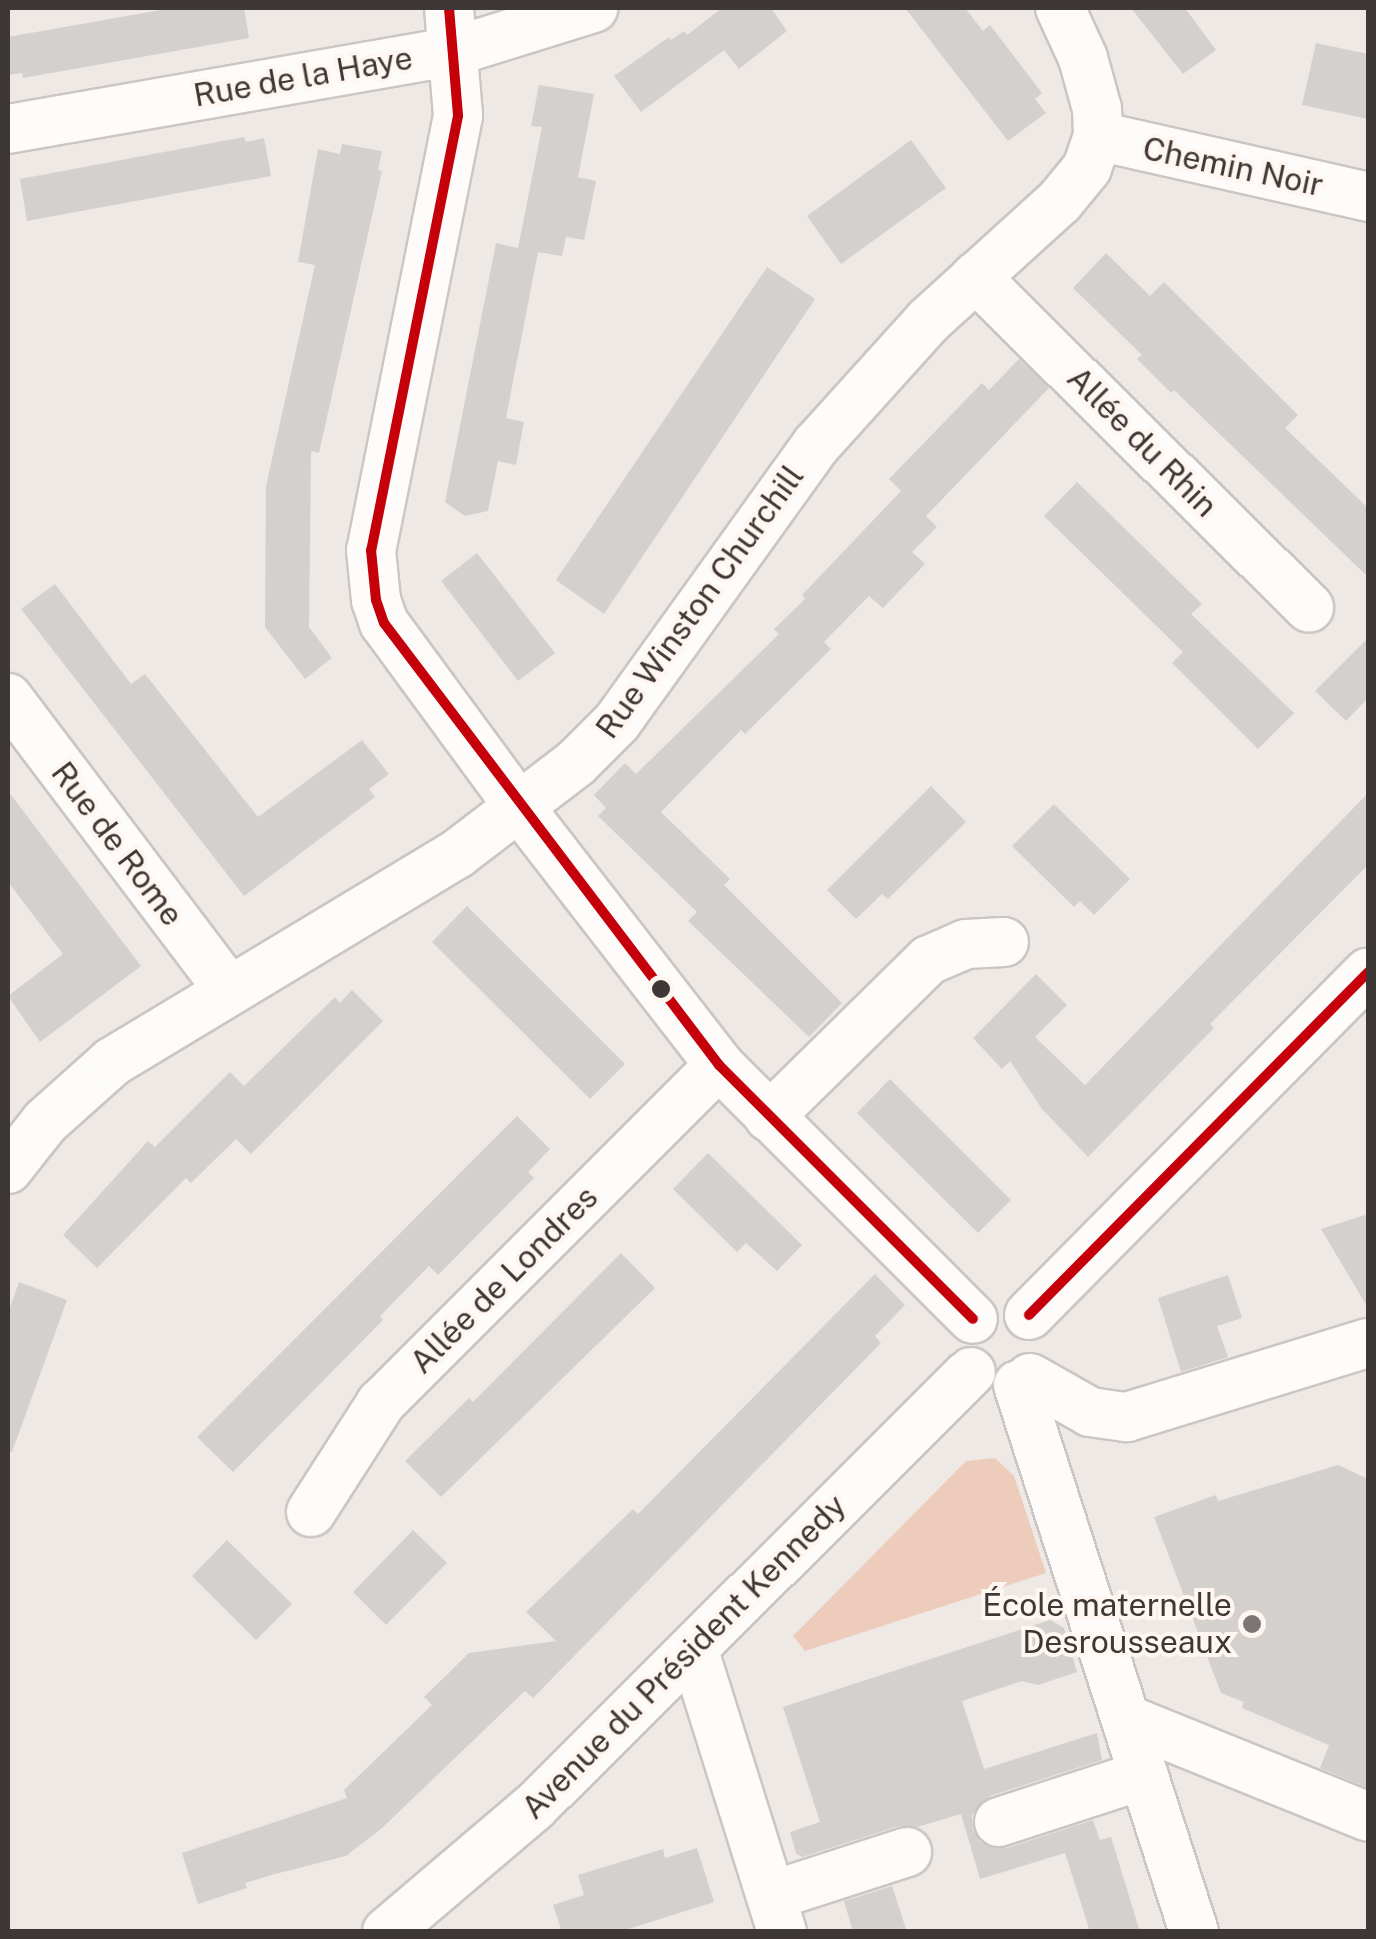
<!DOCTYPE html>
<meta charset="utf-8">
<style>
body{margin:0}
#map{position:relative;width:1376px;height:1939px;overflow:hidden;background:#efe9e6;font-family:"Public Sans",sans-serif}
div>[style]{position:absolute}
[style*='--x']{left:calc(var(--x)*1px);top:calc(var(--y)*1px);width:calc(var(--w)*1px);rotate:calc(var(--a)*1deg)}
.green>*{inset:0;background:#edccbb}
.building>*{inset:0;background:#d4d0ce}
.roads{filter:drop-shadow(2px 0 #cbc6c3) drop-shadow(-2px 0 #cbc6c3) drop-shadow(0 2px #cbc6c3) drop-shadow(0 -2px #cbc6c3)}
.minor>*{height:48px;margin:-24px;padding:0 24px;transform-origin:24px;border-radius:24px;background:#fdfcfb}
.bus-1>*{height:10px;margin:-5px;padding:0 5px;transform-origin:5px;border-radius:5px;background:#c5000a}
.dots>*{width:28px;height:28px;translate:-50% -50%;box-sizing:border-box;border:5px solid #fff6f1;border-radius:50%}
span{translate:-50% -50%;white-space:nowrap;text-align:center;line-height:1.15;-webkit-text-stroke:8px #fff6f1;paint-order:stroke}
.street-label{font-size:32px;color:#3d3836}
.poi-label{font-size:32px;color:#3d3836}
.right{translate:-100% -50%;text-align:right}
.frame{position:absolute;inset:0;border:10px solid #3d3836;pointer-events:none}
</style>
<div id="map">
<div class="green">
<div style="clip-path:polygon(995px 1458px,1014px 1476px,1046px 1573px,805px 1651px,793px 1636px,966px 1461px)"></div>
</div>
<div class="building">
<div style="clip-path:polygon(172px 8px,244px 8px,249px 38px,23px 78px,22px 73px,8px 75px,8px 37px)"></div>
<div style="clip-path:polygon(722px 8px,771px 8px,787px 31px,739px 69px,724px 50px,641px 112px,614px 76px,669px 37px,671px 40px,684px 31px,687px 35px)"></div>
<div style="clip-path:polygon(905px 8px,965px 8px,983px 31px,990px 25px,1042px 93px,1035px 99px,1046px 113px,1008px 141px)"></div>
<div style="clip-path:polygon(1131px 8px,1185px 8px,1216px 50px,1183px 74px)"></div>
<div style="clip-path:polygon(1316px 43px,1368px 54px,1368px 119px,1302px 105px)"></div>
<div style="clip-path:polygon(539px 85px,594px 94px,578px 177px,596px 181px,584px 240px,566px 237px,562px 256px,538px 252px,506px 418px,524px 422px,516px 465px,498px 461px,488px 511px,465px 516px,445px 502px,496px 243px,518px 248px,542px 127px,531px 126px)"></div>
<div style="clip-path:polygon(244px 137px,246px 142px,264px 138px,271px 176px,27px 221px,20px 179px)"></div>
<div style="clip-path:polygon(911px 140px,946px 188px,841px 264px,807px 216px)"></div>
<div style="clip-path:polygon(342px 144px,382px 151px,378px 170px,382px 171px,319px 453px,311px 451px,309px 627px,332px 658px,305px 679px,265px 627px,266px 486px,315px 265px,298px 262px,318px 149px,340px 154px)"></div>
<div style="clip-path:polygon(1106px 253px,1150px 296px,1164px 282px,1298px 415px,1285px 428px,1368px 508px,1368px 577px,1174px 390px,1171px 393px,1137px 359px,1142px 355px,1073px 288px)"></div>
<div style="clip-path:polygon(767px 267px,815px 299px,604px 614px,556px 580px)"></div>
<div style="clip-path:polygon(1019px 359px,1049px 388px,926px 516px,937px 527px,912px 552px,925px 564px,883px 608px,869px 596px,824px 642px,831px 649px,745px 734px,741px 730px,661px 812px,730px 879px,724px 885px,842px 1003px,809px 1037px,688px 921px,697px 912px,598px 816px,606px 808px,594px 795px,625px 763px,636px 774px,779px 634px,774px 629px,805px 599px,802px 595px,901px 491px,889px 479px,982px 383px,989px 390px)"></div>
<div style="clip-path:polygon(1077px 482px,1202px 604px,1191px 614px,1294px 713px,1258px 749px,1172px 663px,1183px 652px,1044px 516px)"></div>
<div style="clip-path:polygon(477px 553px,555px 653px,518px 681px,441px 581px)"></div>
<div style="clip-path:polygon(55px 584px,131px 684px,145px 674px,258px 817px,362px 740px,389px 774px,369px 789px,375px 797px,244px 896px,21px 609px)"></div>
<div style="clip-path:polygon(1368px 638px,1368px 698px,1346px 721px,1315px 691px)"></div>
<div style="clip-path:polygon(931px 786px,966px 822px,888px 899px,882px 894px,856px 919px,827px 890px)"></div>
<div style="clip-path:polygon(8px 791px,141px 966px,40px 1042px,8px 996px,63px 954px,8px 882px)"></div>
<div style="clip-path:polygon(1368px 793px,1368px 865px,1210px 1024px,1214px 1028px,1088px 1157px,1042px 1109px,1010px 1061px,1002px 1069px,973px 1038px,1036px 974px,1067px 1005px,1035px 1037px,1085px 1085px)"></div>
<div style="clip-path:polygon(1054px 804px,1130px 879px,1094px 915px,1080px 901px,1074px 907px,1012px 846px)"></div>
<div style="clip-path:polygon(467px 906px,625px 1064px,590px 1099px,432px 942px)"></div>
<div style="clip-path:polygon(352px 990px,383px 1021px,251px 1154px,236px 1139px,191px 1183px,186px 1178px,97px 1268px,63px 1235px,148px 1141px,155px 1147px,230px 1072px,244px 1086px,335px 997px,340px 1003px)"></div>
<div style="clip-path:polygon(890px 1079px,1011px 1200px,978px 1233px,857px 1113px)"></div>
<div style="clip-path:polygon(517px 1116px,550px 1149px,528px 1172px,534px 1178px,438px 1275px,429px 1266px,380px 1316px,383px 1320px,233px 1472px,197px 1437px)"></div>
<div style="clip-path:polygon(708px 1153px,802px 1245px,777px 1271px,746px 1243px,737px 1252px,673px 1189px)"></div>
<div style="clip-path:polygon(1368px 1214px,1368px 1308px,1321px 1229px)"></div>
<div style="clip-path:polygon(621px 1253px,655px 1288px,441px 1497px,405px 1461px,469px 1398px,473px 1402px)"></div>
<div style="clip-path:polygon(875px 1274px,905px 1305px,875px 1336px,881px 1343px,533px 1698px,525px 1691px,382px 1828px,346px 1856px,275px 1874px,245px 1883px,247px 1888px,198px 1904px,182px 1853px,347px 1798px,344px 1790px,432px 1705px,424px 1697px,469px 1653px,556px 1641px,526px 1612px,633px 1509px,638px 1514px)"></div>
<div style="clip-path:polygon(1228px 1275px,1242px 1318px,1217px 1326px,1228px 1357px,1181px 1372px,1158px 1298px)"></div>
<div style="clip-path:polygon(19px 1282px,67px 1300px,12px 1452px,8px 1452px,8px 1313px)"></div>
<div style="clip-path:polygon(1338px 1465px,1368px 1479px,1368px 1788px,1320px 1768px,1329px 1745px,1242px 1708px,1244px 1702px,1221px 1693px,1154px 1517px,1216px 1495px,1218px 1501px)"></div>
<div style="clip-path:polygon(413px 1530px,447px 1563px,386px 1625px,353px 1592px)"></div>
<div style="clip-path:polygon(227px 1540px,292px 1604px,256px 1640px,192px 1576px)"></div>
<div style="clip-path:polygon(1050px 1620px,1064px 1628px,1077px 1672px,1038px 1685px,1022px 1681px,962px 1701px,984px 1769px,1097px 1733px,1102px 1760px,990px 1796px,972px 1815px,973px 1830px,981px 1843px,1007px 1848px,1093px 1820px,1100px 1840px,1111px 1837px,1140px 1932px,1090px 1932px,1065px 1853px,980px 1879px,961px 1814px,917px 1827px,899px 1826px,802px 1857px,796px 1853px,790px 1832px,820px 1822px,783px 1707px)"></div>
<div style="clip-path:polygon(697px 1848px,714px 1902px,619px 1932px,562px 1932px,553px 1905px,584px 1895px,578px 1875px,663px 1849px,665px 1858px)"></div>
<div style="clip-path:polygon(892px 1886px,907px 1932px,853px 1932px,844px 1901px)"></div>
</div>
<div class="roads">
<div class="minor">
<div style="--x:449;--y:8;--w:108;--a:85.2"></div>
<div style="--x:458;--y:116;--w:443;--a:101.3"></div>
<div style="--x:371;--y:550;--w:50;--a:84.3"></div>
<div style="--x:376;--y:600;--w:24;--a:71"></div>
<div style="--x:384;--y:623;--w:230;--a:53.7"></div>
<div style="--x:520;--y:808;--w:325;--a:52.2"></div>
<div style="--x:719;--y:1065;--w:359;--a:45"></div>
<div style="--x:8;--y:129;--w:454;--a:-9.9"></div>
<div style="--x:455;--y:51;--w:145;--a:-17.3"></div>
<div style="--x:1098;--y:136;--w:277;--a:12.7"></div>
<div style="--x:975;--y:277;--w:470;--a:44.7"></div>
<div style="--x:8;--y:698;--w:365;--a:52.9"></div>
<div style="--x:769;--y:1117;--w:224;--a:-44.5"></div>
<div style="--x:929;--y:960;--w:40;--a:-23.4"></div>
<div style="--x:966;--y:944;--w:38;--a:-3"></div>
<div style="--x:8;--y:1169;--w:60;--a:-51.8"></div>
<div style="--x:45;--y:1122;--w:90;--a:-41.8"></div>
<div style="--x:112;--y:1062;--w:403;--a:-31.1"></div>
<div style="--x:457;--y:854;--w:150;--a:-37.4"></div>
<div style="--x:576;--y:763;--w:58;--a:-45"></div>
<div style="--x:617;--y:722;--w:342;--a:-54.3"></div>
<div style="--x:817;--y:444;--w:166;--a:-47.9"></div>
<div style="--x:928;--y:321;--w:178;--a:-42.3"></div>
<div style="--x:1060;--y:201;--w:43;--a:-50.7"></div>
<div style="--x:1087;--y:168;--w:34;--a:-71"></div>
<div style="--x:1098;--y:136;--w:27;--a:-92"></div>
<div style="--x:1097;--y:109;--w:53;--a:-105.4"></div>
<div style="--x:1083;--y:58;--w:55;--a:-114.7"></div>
<div style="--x:1029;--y:1315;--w:482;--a:-45.3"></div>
<div style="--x:1030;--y:1378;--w:69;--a:29.5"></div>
<div style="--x:1090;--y:1412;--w:37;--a:8"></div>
<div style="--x:1127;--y:1417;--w:252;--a:-17.1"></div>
<div style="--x:1018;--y:1385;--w:575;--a:72.16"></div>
<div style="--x:311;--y:1512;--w:130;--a:-57.3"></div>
<div style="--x:381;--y:1403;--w:478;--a:-45"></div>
<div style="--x:694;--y:1651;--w:294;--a:72.6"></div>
<div style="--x:1126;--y:1719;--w:261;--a:22"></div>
<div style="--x:999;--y:1822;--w:152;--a:-18"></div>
<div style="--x:771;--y:1896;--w:143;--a:-17.9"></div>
<div style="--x:387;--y:1932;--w:194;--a:-40.4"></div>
<div style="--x:535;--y:1806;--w:615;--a:-44.87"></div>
</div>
</div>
<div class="bus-1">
<div style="--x:449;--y:8;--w:108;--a:85.2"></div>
<div style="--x:458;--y:116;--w:443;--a:101.3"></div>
<div style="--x:371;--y:550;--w:50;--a:84.3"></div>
<div style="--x:376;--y:600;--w:24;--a:71"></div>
<div style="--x:384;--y:623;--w:555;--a:52.84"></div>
<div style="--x:719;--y:1065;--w:359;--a:45"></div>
<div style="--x:1029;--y:1315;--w:482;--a:-45.3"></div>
</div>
<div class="dots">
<div style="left:661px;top:989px;background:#3d3836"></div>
<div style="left:1252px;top:1624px;background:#7b7674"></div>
</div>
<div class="street-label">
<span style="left:303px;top:77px;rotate:-10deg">Rue de la Haye</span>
<span style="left:1233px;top:167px;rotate:12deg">Chemin Noir</span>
<span style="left:1142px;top:442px;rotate:45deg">Allée du Rhin</span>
<span style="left:700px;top:602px;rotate:-54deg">Rue Winston Churchill</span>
<span style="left:117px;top:844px;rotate:53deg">Rue de Rome</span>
<span style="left:504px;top:1280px;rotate:-45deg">Allée de Londres</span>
<span style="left:684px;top:1657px;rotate:-45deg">Avenue du Président Kennedy</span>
</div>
<div class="poi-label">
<span class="right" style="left:1232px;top:1624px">École maternelle<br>Desrousseaux</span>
</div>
<div class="frame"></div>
</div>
